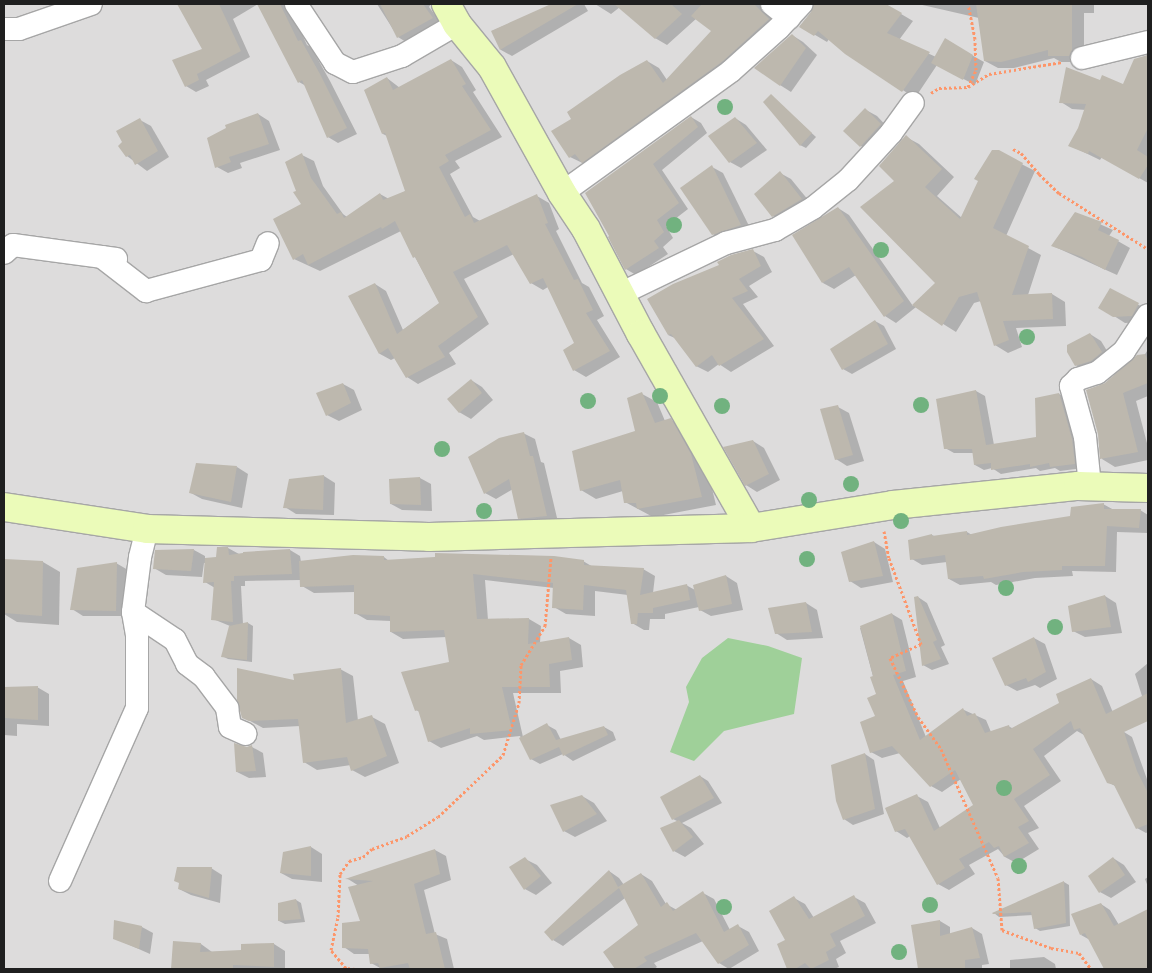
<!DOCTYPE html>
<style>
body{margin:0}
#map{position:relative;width:1152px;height:973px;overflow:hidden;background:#f0efe5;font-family:"DejaVu Sans",sans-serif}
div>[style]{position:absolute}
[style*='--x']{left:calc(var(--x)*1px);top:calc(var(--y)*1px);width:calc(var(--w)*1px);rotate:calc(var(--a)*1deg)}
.residential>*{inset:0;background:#dddcdc}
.forest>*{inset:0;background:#9fd099}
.shadow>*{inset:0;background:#0003}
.building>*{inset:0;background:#bdb8ae}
.path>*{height:3px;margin-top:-1.5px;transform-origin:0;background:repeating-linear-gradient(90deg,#fd966a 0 2.5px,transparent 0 5px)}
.roads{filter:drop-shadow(1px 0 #a6a6a6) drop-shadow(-1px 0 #a6a6a6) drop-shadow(0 1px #a6a6a6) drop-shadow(0 -1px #a6a6a6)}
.street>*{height:22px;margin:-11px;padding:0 11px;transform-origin:11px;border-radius:11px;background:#fff}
.secondary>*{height:28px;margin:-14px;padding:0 14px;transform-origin:14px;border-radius:14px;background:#ebfbb9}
.trees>*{width:16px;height:16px;margin:-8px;border-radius:50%;background:#71b27f}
span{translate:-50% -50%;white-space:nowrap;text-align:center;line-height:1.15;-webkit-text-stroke:5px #fff;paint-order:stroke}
.frame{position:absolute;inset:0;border:5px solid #1f1f1f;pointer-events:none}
</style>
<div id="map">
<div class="residential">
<div style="clip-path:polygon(4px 4px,1148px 4px,1148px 969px,4px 969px)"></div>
</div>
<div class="forest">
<div style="clip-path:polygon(728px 638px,768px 646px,802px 658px,794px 714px,724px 731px,694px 761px,670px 752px,689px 702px,686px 687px,702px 658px)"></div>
</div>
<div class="shadow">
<div style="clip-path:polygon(188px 4px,258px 4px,233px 19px,250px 57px,206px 80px,209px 86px,196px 92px,186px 86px,204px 50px,181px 9px)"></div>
<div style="clip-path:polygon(259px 4px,288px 4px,307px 45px,311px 47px,330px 81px,357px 134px,338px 143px,328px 137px,306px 86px,299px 82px)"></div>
<div style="clip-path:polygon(377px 4px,431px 4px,429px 7px,441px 23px,406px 42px,398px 37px)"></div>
<div style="clip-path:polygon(553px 4px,584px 4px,588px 11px,512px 56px,501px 50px,492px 31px)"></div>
<div style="clip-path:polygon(595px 4px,774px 4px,781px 26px,595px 169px,570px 157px,573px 119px,647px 61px,659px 68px,667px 80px,713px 31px,697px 18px,667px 45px,655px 38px,620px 7px,611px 14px)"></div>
<div style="clip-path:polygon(814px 4px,884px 4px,913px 21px,899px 40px,936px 57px,945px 40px,984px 62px,975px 85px,937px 65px,915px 98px,846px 53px,829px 39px,827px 42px,800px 26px,815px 8px)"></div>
<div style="clip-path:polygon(918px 4px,1094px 4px,1094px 13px,1084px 13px,1084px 58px,1082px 62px,1061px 62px,1054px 58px,1014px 68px,998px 68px,985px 61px,979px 18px)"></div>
<div style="clip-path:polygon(792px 35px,803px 42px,817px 55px,791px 92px,780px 85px)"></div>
<div style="clip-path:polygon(1148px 55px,1148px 183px,1102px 157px,1100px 160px,1069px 145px,1080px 129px,1086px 110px,1072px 109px,1061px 102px,1101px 82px,1124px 86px,1135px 60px)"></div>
<div style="clip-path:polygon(451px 60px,462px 67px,476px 90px,473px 92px,502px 137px,455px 161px,460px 168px,450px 174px,473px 217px,480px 221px,537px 196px,549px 203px,559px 229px,556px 231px,582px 283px,589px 287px,604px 316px,597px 320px,620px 357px,586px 377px,574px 370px,564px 351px,575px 343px,548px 287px,543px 290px,531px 283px,514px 254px,464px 279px,489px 324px,449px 353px,456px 364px,418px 384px,407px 377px,395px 358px,391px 360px,380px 354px,350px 297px,375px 284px,386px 291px,403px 330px,440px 303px,401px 231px,320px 271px,294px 259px,303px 204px,298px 192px,302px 155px,314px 161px,323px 186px,343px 214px,347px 217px,380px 194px,389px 199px,406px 191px,387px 136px,383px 134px,387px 78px,400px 88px)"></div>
<div style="clip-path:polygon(771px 96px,816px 137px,806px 148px,800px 145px)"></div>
<div style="clip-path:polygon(866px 110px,877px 116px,891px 131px,872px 153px,861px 146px,845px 131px)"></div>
<div style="clip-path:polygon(258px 114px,269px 121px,280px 150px,240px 163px,242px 168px,228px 173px,217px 167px)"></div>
<div style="clip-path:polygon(691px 117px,701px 123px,707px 133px,662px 170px,688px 209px,666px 226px,673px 238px,663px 247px,668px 254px,636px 275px,626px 269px,611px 236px,587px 193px)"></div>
<div style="clip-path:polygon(735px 118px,746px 125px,767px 150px,741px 168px,730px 162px)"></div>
<div style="clip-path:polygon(140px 120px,151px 126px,169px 157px,147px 171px,127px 156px)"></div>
<div style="clip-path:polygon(906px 137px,919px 144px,954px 177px,937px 196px,962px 218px,979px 181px,975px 178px,994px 150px,1035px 171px,1006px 236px,1041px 255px,1028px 295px,1052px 294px,1065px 302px,1066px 326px,1016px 328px,1022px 347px,1008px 353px,995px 345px,981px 301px,974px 303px,956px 332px,916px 307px,896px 323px,885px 316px,856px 275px,834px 289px,823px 283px,838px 208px,849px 215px,913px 306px,937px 283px,896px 181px)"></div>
<div style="clip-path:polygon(712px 167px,723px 173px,752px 232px,724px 241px,713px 234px)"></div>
<div style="clip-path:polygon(780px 173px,791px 179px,813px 206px,784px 222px,773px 216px)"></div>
<div style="clip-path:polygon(1075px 213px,1113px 230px,1109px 236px,1130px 248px,1117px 275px,1053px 246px)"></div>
<div style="clip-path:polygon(753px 251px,764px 257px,772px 272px,749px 286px,758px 297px,743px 304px,774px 346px,731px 372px,719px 364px,708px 372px,696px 366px,677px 339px,668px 335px)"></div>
<div style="clip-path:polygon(1111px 290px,1148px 310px,1143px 322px,1125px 323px,1100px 307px)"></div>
<div style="clip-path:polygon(875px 321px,884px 326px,896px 349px,852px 374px,843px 369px)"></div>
<div style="clip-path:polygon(1090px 334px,1101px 341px,1112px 359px,1087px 372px,1076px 365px)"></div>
<div style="clip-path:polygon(1147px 351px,1148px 396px,1136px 401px,1148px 447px,1148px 460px,1115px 467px,1102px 459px,1110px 410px)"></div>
<div style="clip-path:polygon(471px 380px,482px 387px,493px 400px,471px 419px,459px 412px)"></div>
<div style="clip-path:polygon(343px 384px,354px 390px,362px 410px,339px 421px,327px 415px)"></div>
<div style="clip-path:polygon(976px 391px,985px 396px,994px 445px,1037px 439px,1059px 394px,1068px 399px,1083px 468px,1060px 471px,1055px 468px,1040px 471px,1036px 468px,1001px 474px,992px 468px,984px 470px,975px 465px,974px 453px,954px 453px,945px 448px,938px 400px)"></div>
<div style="clip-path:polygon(642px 394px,657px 402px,665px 421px,671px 420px,686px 429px,706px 464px,716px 505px,653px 517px,625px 502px,623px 491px,596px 499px,581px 490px,637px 432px)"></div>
<div style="clip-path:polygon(838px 407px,849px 413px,864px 461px,847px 466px,836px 459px)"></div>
<div style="clip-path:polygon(523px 433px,535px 439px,541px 462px,544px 463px,558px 522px,531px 525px,519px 518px,513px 489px,496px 499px,485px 493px)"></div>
<div style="clip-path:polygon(753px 441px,764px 448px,780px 480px,757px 492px,746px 485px)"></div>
<div style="clip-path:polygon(237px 467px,248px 474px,242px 508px,202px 499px,191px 493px)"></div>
<div style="clip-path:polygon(324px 476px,335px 483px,334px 515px,296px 514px,285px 507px,290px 480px)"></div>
<div style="clip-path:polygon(420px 478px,431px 484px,432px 511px,402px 510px,391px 504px,390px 480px)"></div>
<div style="clip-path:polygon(1103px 504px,1114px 510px,1140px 510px,1148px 515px,1148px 533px,1117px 532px,1116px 572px,1072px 571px,1073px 576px,1035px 578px,996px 585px,991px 582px,960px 585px,949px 579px,947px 562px,922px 565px,912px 559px,932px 535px,936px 537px,967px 532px,972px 535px,1071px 517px)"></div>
<div style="clip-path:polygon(874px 542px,885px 549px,893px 582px,861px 588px,850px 581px)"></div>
<div style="clip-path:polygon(228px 548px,239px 554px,290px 550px,300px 556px,301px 562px,384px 557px,389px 561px,583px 561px,593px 567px,643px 569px,655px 576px,653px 593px,686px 585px,695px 590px,726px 576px,737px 583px,743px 610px,711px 616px,700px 610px,699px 607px,665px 614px,665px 619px,650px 619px,649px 630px,644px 630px,632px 623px,628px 595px,595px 591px,595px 616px,566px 614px,554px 607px,554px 588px,485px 580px,488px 620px,529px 619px,541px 626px,540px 643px,569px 638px,581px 645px,583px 667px,560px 671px,561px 693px,513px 693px,523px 737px,547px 725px,556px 730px,561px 740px,604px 727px,613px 732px,616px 740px,573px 761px,563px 754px,540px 764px,531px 759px,520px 736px,484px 740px,477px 736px,441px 748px,429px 741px,420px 712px,416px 710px,450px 662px,447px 637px,403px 639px,391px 632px,391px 621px,367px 620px,355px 613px,355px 592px,314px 593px,302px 586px,301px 580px,245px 581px,245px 586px,241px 586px,243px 624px,248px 623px,253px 626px,252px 662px,228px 659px,222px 656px,230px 626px,213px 619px,215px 588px,205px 582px,206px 563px,204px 563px,202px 577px,166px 575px,154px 568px,194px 550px,205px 556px,205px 559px,217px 558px)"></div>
<div style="clip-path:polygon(6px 560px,43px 562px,60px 572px,59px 625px,17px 622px,4px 614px)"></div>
<div style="clip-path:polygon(116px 563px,128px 570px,127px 616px,83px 616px,72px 609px)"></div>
<div style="clip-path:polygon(1105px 596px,1116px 603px,1122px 633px,1085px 637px,1073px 631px)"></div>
<div style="clip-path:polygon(918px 597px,927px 603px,945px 645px,941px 647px,949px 664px,932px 670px,923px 665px)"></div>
<div style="clip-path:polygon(806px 603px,817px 610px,823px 638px,787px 640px,776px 633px)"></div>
<div style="clip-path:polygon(892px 614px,902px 620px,916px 677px,903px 681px,926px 737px,964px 710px,986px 720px,991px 732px,1008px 726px,1014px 729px,1061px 703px,1091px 679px,1102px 686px,1119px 727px,1084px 735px,1077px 731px,1044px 756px,1061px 781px,1024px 806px,1039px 828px,1028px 833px,1039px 849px,1016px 863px,1005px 857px,998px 849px,969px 865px,975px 874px,949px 890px,938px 884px,910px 836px,907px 838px,896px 831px,917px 796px,928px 802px,940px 828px,975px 806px,961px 779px,942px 792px,931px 786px,900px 753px,882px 758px,871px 752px,878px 695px,860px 628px)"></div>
<div style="clip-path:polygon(1034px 638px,1045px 644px,1057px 679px,1040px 688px,1035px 685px,1017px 691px,1006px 685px)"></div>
<div style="clip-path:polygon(1148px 663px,1148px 700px,1142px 696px,1135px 674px)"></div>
<div style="clip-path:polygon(340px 669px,353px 676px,358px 721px,372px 717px,385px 724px,399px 763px,365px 777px,352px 770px,351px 765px,317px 770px,304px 762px,300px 726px,263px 728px,243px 717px,296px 682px)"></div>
<div style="clip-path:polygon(37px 687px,49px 694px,49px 726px,17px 724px,17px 736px,4px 735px,4px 688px)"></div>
<div style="clip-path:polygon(1124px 732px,1132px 737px,1148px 782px,1148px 832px,1146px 833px,1137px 828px,1115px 786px,1108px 782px)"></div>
<div style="clip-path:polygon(252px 747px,263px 753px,266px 777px,249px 778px,237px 772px,247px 748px)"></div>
<div style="clip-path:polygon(865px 754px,874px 760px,884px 814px,853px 825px,844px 819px)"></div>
<div style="clip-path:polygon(700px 776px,708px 781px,722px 803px,682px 823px,691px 828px,704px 844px,685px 857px,674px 851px,679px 822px,673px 819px)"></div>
<div style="clip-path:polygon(582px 796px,594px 803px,607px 821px,575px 837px,564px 831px)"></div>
<div style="clip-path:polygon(311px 847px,322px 854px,322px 882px,292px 879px,281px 873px)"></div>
<div style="clip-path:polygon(435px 850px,446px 856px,451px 880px,424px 890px,435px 934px,447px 939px,454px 969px,382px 969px,371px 963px,370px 954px,354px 954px,344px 947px,362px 923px,359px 886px,348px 879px)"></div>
<div style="clip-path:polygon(1113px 858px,1124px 865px,1136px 882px,1111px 898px,1100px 892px)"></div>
<div style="clip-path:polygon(525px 859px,537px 865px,552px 883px,536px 895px,525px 889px)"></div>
<div style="clip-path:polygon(211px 868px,222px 875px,220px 903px,191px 895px,179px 889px)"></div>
<div style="clip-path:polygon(609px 871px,619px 878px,624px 885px,641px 874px,652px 881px,666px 904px,677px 910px,703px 893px,714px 899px,730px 930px,738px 926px,749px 932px,759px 951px,729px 969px,719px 963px,703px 941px,654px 963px,657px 967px,654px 969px,616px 969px,604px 952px,640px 925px,625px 898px,563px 946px,553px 940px)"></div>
<div style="clip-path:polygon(1148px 877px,1148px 887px,1145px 879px)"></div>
<div style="clip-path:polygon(1064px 882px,1069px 885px,1070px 926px,1040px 931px,1035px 928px,1033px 915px,999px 917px,994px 913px)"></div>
<div style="clip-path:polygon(854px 897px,865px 903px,876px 923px,840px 941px,846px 953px,836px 959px,839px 967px,834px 969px,789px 969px,779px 945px,787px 940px,794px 898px,805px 904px,814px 918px)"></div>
<div style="clip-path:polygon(296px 900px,301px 903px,305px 922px,285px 924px,279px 921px)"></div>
<div style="clip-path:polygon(1101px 904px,1110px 910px,1119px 925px,1139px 924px,1148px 943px,1148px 969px,1115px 969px,1090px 940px,1081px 935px)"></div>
<div style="clip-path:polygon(940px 921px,950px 927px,950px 934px,972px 928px,982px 934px,989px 964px,982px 965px,982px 969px,908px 969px,920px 968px)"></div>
<div style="clip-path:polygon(142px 927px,153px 933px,150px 954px,114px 938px)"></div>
<div style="clip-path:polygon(174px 943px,201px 944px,212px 952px,243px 951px,274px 944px,285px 951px,285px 969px,172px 969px)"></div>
<div style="clip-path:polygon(1044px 957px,1055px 964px,1056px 969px,1010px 969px,1010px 960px)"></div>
</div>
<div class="building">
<div style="clip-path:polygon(177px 4px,219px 4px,241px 51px,197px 74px,199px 80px,185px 87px,172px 60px,202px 49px)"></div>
<div style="clip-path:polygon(257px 4px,280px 4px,298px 41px,301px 40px,320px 74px,347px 128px,327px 138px,302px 80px,298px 83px)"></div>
<div style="clip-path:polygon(380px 4px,423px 4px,433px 18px,397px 38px)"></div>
<div style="clip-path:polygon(551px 4px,578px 4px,500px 50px,491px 31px)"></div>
<div style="clip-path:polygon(614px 4px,671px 4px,682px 14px,655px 39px)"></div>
<div style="clip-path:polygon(702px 4px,754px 4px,769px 19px,723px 61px,582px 163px,575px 154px,569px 158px,551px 131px,571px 119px,567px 112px,620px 75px,647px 60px,663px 83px,711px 31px,691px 16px)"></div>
<div style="clip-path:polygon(814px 4px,886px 4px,902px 13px,887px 33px,930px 52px,902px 92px,845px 54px,818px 31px,814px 36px,799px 27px,811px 12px)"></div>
<div style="clip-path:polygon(976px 4px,1072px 4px,1072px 50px,1069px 56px,1048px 56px,1048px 50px,1001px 62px,984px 61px)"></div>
<div style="clip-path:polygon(792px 34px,806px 48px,780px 86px,754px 68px)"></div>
<div style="clip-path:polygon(945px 38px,973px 55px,963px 80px,931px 63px)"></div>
<div style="clip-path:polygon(1148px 55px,1148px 128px,1137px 150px,1148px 157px,1148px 165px,1139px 179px,1089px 151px,1088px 154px,1068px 146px,1078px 128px,1086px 104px,1059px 103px,1066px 67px,1100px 80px,1102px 75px,1123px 84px,1134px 59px)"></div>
<div style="clip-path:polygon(451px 59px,466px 84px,462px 86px,491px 130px,445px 155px,449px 161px,439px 167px,465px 217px,470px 214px,474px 223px,537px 194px,548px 223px,545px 224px,574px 280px,578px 279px,593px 310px,586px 313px,610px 351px,573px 371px,563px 350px,574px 343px,543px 278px,530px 284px,507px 245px,453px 272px,478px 317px,438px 346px,445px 357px,406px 378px,388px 348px,379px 354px,348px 296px,375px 283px,397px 334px,439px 303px,415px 257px,413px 258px,395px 221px,382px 229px,381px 227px,308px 265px,303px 254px,293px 260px,273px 219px,301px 204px,293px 192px,296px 191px,285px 162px,302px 153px,311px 178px,337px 214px,341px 212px,344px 218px,380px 193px,383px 200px,405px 191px,385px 133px,382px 134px,364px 90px,387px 77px,393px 90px)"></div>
<div style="clip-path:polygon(771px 94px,812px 133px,800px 146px,763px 102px)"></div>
<div style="clip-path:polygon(865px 108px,881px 124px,860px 147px,843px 131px)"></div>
<div style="clip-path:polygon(258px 113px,269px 144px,229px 157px,231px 162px,215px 168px,207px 138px,226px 128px,225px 125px)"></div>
<div style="clip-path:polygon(691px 116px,698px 127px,653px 164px,679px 203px,657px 220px,664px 232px,654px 241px,659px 248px,625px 270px,608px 237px,609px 236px,585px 193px)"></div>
<div style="clip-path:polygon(735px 117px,757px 143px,729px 163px,708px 136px)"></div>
<div style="clip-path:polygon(140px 118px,158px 151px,135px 165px,130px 155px,126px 157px,118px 146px,122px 142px,116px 131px)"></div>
<div style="clip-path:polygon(906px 135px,942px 169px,925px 187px,960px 219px,978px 181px,974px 179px,992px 150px,999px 150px,1023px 163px,993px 228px,1029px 246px,1012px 295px,1052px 293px,1053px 319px,1003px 321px,1009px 340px,994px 346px,977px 292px,959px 297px,942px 326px,912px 305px,935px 283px,860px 207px,894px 181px,879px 166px)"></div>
<div style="clip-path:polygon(712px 165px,741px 225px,712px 235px,680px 188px)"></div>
<div style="clip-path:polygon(780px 171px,802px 199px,772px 217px,754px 194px)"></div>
<div style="clip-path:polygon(838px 207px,904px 301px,884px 317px,849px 267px,822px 283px,792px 235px)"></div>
<div style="clip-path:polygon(1075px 212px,1102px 222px,1098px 230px,1119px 240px,1105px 270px,1082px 257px,1051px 246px)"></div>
<div style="clip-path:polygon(753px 249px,761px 266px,739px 279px,748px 291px,732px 298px,764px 339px,719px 366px,712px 355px,696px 367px,671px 334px,668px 335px,647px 299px,673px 284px,719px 265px,717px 262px,731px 255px)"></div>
<div style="clip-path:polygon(1110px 288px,1139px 303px,1132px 316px,1113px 317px,1098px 308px)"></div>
<div style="clip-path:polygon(875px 320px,888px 344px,842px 370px,830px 349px)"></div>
<div style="clip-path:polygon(1090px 333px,1102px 352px,1091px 361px,1075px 366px,1067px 352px,1067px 345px)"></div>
<div style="clip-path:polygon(1145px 354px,1148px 361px,1148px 383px,1123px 393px,1138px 452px,1100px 459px,1098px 434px,1086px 390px,1105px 383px,1137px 355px)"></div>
<div style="clip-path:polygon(471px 379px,482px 393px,459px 413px,447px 399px)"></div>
<div style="clip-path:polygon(343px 383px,351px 403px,326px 416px,316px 393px)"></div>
<div style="clip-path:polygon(976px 390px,986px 445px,1036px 437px,1035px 398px,1059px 393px,1072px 439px,1075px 464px,1050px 467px,1049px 463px,1030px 467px,1030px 464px,991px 470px,991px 463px,974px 465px,972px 449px,944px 449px,936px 399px)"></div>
<div style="clip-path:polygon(642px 392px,655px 423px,671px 418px,691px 454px,702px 497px,637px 509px,636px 503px,624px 503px,620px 480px,580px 491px,572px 451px,635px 431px,627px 398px)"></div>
<div style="clip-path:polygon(838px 405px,853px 455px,835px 460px,820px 409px)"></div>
<div style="clip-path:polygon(524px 432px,530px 456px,533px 456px,547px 516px,518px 519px,509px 479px,484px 494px,468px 457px,499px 438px)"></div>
<div style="clip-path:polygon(753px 440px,769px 474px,745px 486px,723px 447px)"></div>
<div style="clip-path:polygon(196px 463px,237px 466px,231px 502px,189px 493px)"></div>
<div style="clip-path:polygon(324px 475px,323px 510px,283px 508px,289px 479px)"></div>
<div style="clip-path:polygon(420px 477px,421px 505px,390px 504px,389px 479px)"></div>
<div style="clip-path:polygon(1104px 503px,1104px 509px,1141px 509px,1139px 528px,1107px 526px,1105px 566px,1062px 566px,1062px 570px,1023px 572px,984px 579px,983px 576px,948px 579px,945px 555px,910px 560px,908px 540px,932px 534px,932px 536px,967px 531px,967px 535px,1001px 527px,1070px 516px,1071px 507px)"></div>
<div style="clip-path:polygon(874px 541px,883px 576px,849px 582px,841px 552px)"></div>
<div style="clip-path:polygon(217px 547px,228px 547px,229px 555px,243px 553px,243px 552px,290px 549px,292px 574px,234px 576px,234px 581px,231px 581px,233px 622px,211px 620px,214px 582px,203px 583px,205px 558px,216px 557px)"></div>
<div style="clip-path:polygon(194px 549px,191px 571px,153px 569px,155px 550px)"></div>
<div style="clip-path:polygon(435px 553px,554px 556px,584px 560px,584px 565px,644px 568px,640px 595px,687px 584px,690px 600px,653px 608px,653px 613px,638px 613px,637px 624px,631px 624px,626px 590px,584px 585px,583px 610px,552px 608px,553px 583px,473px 574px,477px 619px,529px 618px,528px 644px,569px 637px,572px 660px,549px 664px,550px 687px,502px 687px,512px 730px,470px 734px,470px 728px,428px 742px,418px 710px,415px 711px,401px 672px,449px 662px,444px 630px,390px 632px,390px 616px,354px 614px,354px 585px,300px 587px,299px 561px,353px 555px,384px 556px,384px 560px,435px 557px)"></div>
<div style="clip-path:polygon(5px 559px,43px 561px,42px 616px,4px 613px)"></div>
<div style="clip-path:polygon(117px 562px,116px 611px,70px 610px,77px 568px)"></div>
<div style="clip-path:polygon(726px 575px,732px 604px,699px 611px,693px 585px)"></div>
<div style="clip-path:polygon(1105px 595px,1111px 627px,1072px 632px,1068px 606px)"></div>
<div style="clip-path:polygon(918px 596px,937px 640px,933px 642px,941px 659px,922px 666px,914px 597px)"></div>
<div style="clip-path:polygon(806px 602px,812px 632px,775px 634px,768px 608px)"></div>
<div style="clip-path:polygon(892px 613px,906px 671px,893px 675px,920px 740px,963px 708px,967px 716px,975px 713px,985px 733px,1009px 725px,1010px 729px,1059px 703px,1056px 694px,1091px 678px,1106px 714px,1148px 693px,1148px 721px,1124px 732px,1137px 771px,1148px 793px,1148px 824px,1136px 829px,1114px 785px,1107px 783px,1080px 728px,1074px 730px,1071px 721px,1033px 749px,1050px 775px,1014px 799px,1029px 821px,1018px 827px,1029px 843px,1004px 857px,999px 846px,994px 848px,989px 842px,959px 859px,965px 868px,937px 885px,905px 829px,895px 832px,885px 808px,917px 794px,934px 831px,973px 805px,955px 770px,930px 787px,892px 746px,870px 753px,860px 722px,875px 716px,867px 698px,876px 694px,870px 677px,873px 676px,860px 626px)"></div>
<div style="clip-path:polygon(248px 622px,247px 660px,221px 657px,229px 626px)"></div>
<div style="clip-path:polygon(1034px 637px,1046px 672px,1028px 682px,1026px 678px,1005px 686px,992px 658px)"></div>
<div style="clip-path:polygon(237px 668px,294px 680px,293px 674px,341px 668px,346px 723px,372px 715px,387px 756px,351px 771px,347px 757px,303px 763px,298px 719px,249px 721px,242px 718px,237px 700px)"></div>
<div style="clip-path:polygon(38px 686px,38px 720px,4px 718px,4px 687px)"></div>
<div style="clip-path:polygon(547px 723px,556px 740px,604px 726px,608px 735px,563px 756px,559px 747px,530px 760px,519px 738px)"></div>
<div style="clip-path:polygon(234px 743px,247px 747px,252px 745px,256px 771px,236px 772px)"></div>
<div style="clip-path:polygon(865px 753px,875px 809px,843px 820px,836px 801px,831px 765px)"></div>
<div style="clip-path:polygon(700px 775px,714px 798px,672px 820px,660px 797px)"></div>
<div style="clip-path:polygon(582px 795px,597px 814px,563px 832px,550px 805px)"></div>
<div style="clip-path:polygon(679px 820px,693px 837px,673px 852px,660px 828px)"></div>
<div style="clip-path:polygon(311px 846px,311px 876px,280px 873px,283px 852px)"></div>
<div style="clip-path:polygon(435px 849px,440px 874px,414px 884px,426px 934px,436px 932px,445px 969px,410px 969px,408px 963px,380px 968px,378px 963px,370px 964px,368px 949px,342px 948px,342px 923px,360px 921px,348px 887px,373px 881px,345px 879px)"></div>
<div style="clip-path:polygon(525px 857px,541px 876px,524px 890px,509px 867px)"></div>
<div style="clip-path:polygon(1113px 857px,1125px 875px,1099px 893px,1088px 876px)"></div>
<div style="clip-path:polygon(177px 867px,212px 867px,209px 898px,178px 889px,179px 883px,174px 881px)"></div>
<div style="clip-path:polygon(609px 870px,618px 887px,641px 873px,661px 907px,667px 902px,673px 911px,703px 891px,724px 932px,738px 924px,749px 945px,718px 964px,696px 933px,644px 957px,647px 961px,634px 969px,615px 969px,603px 952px,638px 925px,619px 888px,552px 941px,544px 932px)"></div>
<div style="clip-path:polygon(1064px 881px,1066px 923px,1034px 929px,1031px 912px,993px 914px,992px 913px)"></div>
<div style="clip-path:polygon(854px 895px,865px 916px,830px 934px,836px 946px,826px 952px,829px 960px,811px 969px,805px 963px,795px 969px,787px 969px,777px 944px,785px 940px,769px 911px,794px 896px,809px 919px)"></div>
<div style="clip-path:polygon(296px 899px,301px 919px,278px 921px,278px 903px)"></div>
<div style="clip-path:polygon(1101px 903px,1114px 926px,1148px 909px,1148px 969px,1104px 969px,1085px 933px,1080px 935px,1071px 914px)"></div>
<div style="clip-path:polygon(114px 920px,142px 926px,139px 949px,113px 939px)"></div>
<div style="clip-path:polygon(940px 920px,940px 936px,972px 927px,980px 958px,965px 960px,965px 969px,918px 969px,911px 925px)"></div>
<div style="clip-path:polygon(173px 941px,201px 943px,200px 952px,241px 950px,241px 944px,274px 943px,274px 967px,233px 965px,233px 969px,171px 969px)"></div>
</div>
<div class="path">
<div style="--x:968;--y:87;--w:25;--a:-32"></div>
<div style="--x:989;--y:74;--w:74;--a:-9.3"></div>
<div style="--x:931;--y:93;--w:9;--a:-32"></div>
<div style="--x:939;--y:88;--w:29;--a:-2"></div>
<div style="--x:968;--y:87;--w:19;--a:-65"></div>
<div style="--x:976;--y:70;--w:31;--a:-92"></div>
<div style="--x:975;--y:39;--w:36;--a:-101"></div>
<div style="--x:1013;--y:149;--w:9;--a:27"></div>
<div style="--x:1021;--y:153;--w:28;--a:49"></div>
<div style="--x:1039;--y:174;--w:28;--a:44"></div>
<div style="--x:1059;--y:193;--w:105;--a:32.2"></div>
<div style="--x:884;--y:531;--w:27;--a:80"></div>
<div style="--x:889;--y:558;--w:92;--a:69.6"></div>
<div style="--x:921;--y:644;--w:34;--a:156"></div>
<div style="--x:890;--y:658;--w:65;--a:64.6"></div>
<div style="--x:918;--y:717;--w:39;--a:54"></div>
<div style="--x:941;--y:749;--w:141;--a:66.2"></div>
<div style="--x:998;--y:878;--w:52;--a:85.6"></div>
<div style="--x:1002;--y:930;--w:52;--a:20.2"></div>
<div style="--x:1051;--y:948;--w:28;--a:10"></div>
<div style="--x:1079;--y:953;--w:20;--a:53"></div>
<div style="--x:355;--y:969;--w:9;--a:-174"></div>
<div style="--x:346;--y:968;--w:23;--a:-130"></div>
<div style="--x:331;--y:950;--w:34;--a:-78"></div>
<div style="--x:338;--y:917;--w:43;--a:-87.3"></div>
<div style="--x:340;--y:874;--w:16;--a:-55"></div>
<div style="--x:349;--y:861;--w:15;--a:-16"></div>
<div style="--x:363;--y:857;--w:12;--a:-42"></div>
<div style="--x:372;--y:849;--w:37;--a:-20"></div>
<div style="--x:407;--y:836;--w:36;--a:-32"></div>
<div style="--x:438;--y:817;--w:90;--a:-43.6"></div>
<div style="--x:503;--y:755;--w:54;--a:-72.9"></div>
<div style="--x:519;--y:703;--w:38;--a:-87"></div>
<div style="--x:521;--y:665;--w:46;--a:-58.4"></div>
<div style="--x:545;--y:626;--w:68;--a:-85"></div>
</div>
<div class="roads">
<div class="street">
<div style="--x:296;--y:4;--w:71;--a:56.5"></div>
<div style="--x:335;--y:63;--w:20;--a:27"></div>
<div style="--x:353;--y:72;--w:52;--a:-18.1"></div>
<div style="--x:402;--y:56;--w:64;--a:-30.2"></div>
<div style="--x:772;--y:4;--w:22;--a:39"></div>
<div style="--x:4;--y:29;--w:15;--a:0"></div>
<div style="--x:19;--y:29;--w:76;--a:-19.1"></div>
<div style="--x:1082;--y:58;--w:68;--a:-13.6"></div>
<div style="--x:562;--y:193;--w:208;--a:-35.8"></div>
<div style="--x:731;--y:71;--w:64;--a:-41.9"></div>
<div style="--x:779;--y:28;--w:33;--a:-47"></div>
<div style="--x:4;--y:253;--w:12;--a:-42"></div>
<div style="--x:13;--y:245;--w:104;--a:7.7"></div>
<div style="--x:102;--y:257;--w:56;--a:37.7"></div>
<div style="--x:146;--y:291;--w:119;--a:-15.1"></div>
<div style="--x:261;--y:260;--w:18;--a:-68"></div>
<div style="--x:620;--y:294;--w:118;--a:-25.7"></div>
<div style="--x:726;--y:243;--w:51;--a:-14.9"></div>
<div style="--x:775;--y:230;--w:44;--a:-30.1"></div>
<div style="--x:813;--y:208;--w:45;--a:-38.7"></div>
<div style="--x:848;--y:180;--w:64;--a:-47.5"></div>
<div style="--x:891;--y:133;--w:37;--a:-54"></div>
<div style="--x:1090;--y:486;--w:49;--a:-95.8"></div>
<div style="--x:1085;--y:437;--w:53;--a:-105.4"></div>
<div style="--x:1071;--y:386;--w:10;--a:-45"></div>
<div style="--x:1078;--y:379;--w:20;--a:-18"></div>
<div style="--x:1097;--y:373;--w:35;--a:-39"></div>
<div style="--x:1124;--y:351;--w:43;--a:-56.3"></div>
<div style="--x:133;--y:612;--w:50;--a:33.7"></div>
<div style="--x:175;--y:640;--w:27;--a:63"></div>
<div style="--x:187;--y:664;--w:21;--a:37"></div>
<div style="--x:204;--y:677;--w:39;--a:53"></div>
<div style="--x:227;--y:708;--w:19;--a:81"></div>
<div style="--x:230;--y:727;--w:17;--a:24"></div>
<div style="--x:60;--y:881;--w:189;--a:-66"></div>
<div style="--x:137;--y:708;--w:73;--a:-90"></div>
<div style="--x:137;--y:635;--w:23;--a:-100"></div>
<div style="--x:133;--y:612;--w:55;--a:-82.7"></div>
<div style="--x:140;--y:557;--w:29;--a:-76"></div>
</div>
<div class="secondary">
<div style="--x:446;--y:4;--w:23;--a:61"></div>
<div style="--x:457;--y:24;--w:55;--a:50.9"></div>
<div style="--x:492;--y:67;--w:144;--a:60.9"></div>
<div style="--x:562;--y:193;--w:43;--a:56.3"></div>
<div style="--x:586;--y:229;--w:119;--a:62.4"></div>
<div style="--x:641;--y:334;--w:223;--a:60.4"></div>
<div style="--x:4;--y:507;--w:145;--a:8.7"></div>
<div style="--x:147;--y:529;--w:282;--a:1.6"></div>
<div style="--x:429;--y:537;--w:322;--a:-1.6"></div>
<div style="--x:751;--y:528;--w:144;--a:-9.2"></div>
<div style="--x:893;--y:505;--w:186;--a:-5.9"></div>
<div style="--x:1078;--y:486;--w:70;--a:1.6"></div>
</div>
</div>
<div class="trees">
<div style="left:725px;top:107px"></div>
<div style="left:674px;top:225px"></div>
<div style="left:881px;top:250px"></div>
<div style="left:1027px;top:337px"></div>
<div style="left:660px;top:396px"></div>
<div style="left:588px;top:401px"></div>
<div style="left:921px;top:405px"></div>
<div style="left:722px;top:406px"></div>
<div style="left:442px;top:449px"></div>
<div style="left:851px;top:484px"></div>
<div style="left:809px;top:500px"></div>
<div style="left:484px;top:511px"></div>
<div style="left:901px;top:521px"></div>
<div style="left:807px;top:559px"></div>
<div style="left:1006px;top:588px"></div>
<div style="left:1055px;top:627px"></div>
<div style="left:1004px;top:788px"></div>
<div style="left:1019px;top:866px"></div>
<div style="left:930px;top:905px"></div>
<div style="left:724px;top:907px"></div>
<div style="left:899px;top:952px"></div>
</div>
<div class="frame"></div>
</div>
